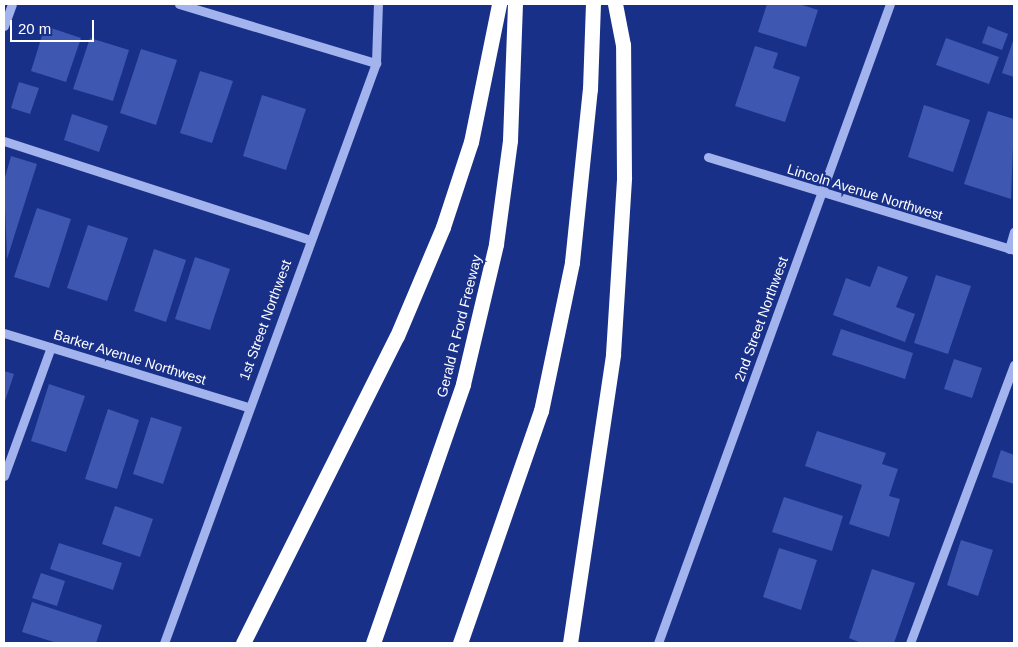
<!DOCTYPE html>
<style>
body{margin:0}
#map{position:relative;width:1018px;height:647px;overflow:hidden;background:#193089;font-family:Arial,sans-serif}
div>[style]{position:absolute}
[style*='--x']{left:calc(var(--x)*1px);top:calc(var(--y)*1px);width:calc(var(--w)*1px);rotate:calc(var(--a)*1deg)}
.building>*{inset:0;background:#3e57b1}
.minor>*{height:9px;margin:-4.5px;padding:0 4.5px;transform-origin:4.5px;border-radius:4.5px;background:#a2b3ed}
.highway>*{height:15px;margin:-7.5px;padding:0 7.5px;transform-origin:7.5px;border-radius:7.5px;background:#fff}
span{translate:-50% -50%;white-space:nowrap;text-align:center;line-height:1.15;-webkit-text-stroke:4.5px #193089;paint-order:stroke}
.street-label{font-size:14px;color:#fff}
.frame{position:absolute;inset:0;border:5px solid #fff;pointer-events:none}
.scale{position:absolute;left:10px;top:20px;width:84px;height:22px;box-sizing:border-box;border:2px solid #fff;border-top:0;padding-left:6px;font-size:15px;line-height:18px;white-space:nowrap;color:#fff;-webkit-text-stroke:4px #193089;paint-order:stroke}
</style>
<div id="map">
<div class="building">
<div style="clip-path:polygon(767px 4px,799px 4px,818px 10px,806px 47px,758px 32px)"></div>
<div style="clip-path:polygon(45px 26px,81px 38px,66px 82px,31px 71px)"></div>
<div style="clip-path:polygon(988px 26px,1008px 34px,1002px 50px,982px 43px)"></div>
<div style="clip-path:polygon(90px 38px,129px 50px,113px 101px,73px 89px)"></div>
<div style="clip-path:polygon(946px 38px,999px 57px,989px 84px,936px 65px)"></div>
<div style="clip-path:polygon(1014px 38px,1014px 77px,1002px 73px)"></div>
<div style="clip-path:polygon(755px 46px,778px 53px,773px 68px,800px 77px,785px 122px,735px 106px)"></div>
<div style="clip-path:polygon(141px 49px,177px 60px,156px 125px,120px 113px)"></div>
<div style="clip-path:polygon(200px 71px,233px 81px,212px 143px,180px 133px)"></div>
<div style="clip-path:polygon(19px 82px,39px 88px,30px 114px,11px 108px)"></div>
<div style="clip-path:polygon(262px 95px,306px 109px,286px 170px,243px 156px)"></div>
<div style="clip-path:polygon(924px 105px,970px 120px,953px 172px,908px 157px)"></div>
<div style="clip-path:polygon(988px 111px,1014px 119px,1011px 199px,964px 184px)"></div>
<div style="clip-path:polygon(72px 114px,108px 126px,99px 152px,64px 140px)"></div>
<div style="clip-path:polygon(11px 156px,37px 164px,7px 259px,4px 181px)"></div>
<div style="clip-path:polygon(37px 208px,71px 219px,49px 288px,14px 277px)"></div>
<div style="clip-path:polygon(88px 225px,128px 238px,107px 301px,67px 288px)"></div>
<div style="clip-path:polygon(154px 249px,186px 260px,166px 322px,134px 311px)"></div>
<div style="clip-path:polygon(195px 257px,230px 269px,210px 330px,175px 319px)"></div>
<div style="clip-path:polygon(878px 266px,908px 277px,896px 307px,915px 314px,905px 342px,833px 315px,846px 278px,870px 287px)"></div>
<div style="clip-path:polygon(936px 275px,971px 286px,948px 354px,914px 343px)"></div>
<div style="clip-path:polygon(841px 329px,913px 353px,905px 379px,832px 355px)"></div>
<div style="clip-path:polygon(954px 359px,982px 368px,972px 398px,944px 389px)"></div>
<div style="clip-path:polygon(4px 371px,14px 374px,4px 404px)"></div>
<div style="clip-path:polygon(49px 384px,85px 396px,66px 452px,31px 441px)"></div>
<div style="clip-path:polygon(108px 409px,139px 420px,117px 489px,85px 479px)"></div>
<div style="clip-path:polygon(151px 417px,182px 427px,163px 484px,133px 474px)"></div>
<div style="clip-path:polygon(817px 431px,886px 453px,882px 464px,898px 469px,889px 496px,900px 499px,889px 537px,849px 524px,862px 485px,805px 466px)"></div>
<div style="clip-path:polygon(1001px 450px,1014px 455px,1014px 484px,992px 477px)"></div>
<div style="clip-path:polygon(784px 497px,843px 516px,832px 551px,772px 532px)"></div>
<div style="clip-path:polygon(115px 506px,153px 519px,140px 557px,102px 544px)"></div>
<div style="clip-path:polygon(961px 540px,993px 550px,978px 596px,947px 585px)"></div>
<div style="clip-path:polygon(59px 543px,122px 563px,113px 590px,50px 569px)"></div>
<div style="clip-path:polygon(779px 548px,817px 560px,801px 610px,763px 597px)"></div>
<div style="clip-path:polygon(872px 569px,915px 583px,894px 643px,861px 643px,849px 638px)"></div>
<div style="clip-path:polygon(41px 573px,65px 581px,57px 606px,32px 598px)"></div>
<div style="clip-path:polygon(32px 602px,102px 625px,96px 643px,57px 643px,22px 632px)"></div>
</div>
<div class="minor">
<div style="--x:179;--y:4;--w:206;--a:16.7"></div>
<div style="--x:4;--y:26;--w:23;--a:-70"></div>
<div style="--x:4;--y:141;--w:322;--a:17.9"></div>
<div style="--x:708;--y:157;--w:320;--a:16.9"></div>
<div style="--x:1009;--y:249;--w:18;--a:-74"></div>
<div style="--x:4;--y:333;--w:255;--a:16.9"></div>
<div style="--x:4;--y:476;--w:137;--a:-70"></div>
<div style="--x:164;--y:643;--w:618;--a:-69.92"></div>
<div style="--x:376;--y:63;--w:59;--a:-88.1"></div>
<div style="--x:658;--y:643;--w:680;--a:-70.05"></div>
<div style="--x:910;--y:643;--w:297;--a:-69.5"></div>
</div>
<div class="highway">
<div style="--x:243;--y:643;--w:343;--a:-63.4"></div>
<div style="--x:397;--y:336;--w:118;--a:-67.1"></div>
<div style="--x:443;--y:227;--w:89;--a:-71.8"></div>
<div style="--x:471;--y:142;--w:141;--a:-78.5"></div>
<div style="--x:373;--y:643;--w:274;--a:-70.8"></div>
<div style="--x:463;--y:384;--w:144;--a:-76.7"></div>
<div style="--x:496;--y:244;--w:105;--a:-82.3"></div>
<div style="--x:510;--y:140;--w:136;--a:-87.9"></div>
<div style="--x:460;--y:643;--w:246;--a:-70.8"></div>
<div style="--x:541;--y:411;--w:152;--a:-78.2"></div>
<div style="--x:572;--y:262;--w:174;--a:-84.1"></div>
<div style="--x:590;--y:89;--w:85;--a:-88"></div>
<div style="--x:570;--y:643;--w:292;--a:-81.5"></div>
<div style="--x:613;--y:354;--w:177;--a:-86.4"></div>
<div style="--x:624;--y:177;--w:132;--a:-90.4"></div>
<div style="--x:623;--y:45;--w:42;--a:-101"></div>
</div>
<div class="street-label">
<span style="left:865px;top:192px;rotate:17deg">Lincoln Avenue Northwest</span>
<span style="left:761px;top:319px;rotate:-70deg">2nd Street Northwest</span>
<span style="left:265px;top:320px;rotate:-70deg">1st Street Northwest</span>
<span style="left:459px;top:326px;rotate:-76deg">Gerald R Ford Freeway</span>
<span style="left:130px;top:357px;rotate:17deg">Barker Avenue Northwest</span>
</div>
<div class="frame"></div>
<div class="scale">20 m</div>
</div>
